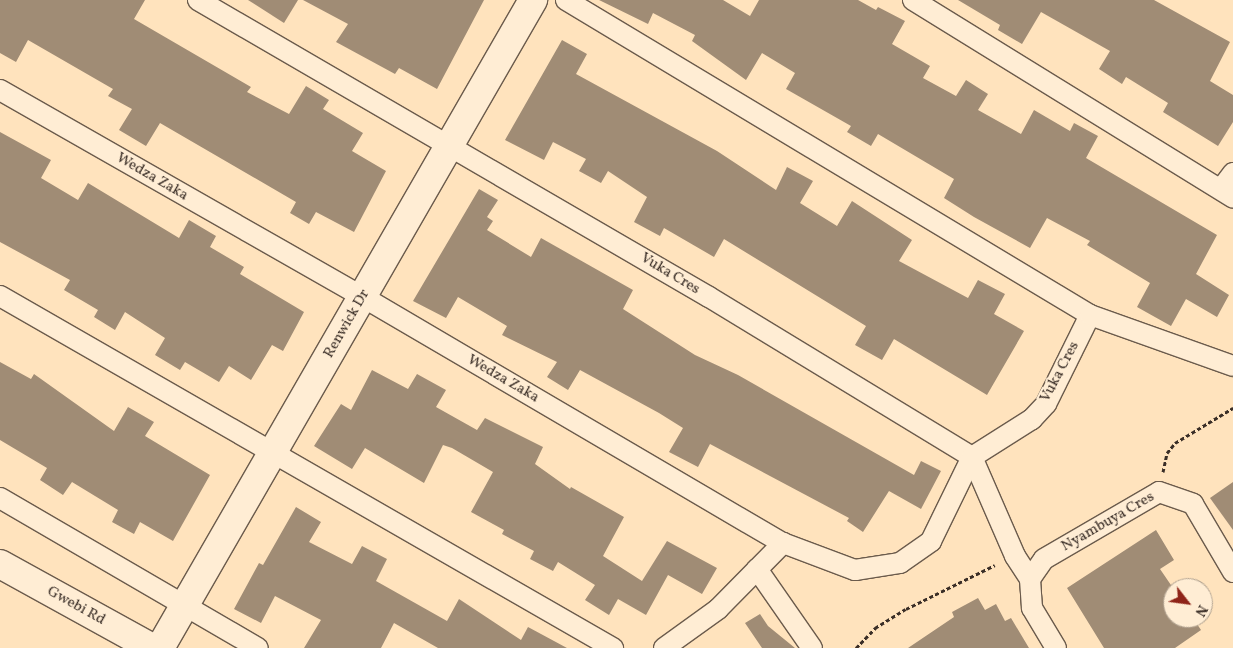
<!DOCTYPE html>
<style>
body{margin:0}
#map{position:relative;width:1233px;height:648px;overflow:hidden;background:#ffe3bd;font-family:Vollkorn,serif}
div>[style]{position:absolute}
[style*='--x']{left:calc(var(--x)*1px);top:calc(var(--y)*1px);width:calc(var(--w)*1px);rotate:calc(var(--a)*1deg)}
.building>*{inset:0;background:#a08c75}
.path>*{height:3px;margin-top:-1.5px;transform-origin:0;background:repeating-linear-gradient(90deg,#3a2e27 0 4px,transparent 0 6.5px)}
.roads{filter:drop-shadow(1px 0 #6b5b4c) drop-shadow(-1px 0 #6b5b4c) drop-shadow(0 1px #6b5b4c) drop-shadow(0 -1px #6b5b4c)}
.street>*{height:20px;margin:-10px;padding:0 10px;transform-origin:10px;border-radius:10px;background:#ffedd4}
.secondary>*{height:28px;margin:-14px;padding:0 14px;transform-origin:14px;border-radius:14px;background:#ffedd4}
span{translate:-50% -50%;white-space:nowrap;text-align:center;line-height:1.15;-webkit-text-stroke:4px #ffedd4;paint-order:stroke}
.street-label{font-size:15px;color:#3a2e27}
.north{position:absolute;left:1163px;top:578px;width:50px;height:50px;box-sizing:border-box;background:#ffedd4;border:1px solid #b0a18f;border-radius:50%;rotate:120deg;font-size:14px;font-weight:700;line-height:20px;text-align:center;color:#3a2e27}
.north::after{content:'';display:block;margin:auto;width:18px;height:22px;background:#8f2418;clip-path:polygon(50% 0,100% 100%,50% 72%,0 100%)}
</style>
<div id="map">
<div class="building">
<div style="clip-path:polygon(0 0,145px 0,134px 19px,251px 87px,247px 92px,289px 114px,306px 86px,329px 100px,323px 109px,363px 133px,352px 151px,386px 171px,354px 232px,316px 212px,309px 224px,290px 213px,296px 202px,160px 123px,146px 146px,119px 130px,132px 109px,108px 96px,113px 89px,28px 40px,16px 62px,0 53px)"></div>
<div style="clip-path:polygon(248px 0,298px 0,284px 23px)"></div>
<div style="clip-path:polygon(303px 0,484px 0,437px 89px,399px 68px,395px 74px,336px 42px,348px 24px)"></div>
<div style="clip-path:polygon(599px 0,723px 0,750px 16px,759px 0,858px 0,876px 10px,878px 7px,905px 21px,892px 44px,930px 66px,923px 78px,956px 96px,966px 80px,988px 94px,978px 110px,1021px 134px,1034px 110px,1070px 131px,1074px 123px,1098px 136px,1086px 158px,1217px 235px,1196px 274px,1229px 295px,1217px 317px,1186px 299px,1171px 326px,1137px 307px,1150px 283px,1087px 245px,1090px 241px,1047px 218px,1030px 248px,974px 217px,944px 198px,954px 179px,878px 134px,871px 146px,847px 132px,851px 126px,786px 89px,795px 73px,762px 53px,746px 80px,692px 41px,695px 35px,653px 13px,648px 24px)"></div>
<div style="clip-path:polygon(958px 0,1154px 0,1230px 42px,1210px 81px,1233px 95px,1233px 122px,1218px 146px,1163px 112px,1168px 103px,1126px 77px,1122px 84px,1099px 69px,1110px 51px,1041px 12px,1022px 44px,998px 30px,1000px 25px)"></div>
<div style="clip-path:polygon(562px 40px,587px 54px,576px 74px,717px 151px,776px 190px,787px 167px,813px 181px,800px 203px,837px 226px,852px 201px,912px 240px,899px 261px,968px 298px,978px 280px,1005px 294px,994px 314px,1024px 331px,987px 395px,894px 339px,882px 360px,855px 345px,866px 326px,724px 239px,714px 257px,664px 228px,660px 236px,634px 222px,647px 197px,608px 171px,601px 183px,579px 171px,586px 159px,553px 142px,544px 160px,505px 140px)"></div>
<div style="clip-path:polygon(0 132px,51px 160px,41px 178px,78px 200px,88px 183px,179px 238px,189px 220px,216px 236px,210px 247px,244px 267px,240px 274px,304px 312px,283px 351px,272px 345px,251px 380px,229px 366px,219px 382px,185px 362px,180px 370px,155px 355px,165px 338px,125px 312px,115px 330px,94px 317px,98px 310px,64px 290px,70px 280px,0 242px)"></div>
<div style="clip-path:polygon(479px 189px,498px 200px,487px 217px,493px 221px,487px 230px,531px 257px,541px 238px,633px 290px,623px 309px,695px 355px,738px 375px,914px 475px,921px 461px,941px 471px,921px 509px,889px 491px,863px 532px,847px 521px,849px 518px,710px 444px,698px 467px,669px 452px,683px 428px,659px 413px,580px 370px,568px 390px,547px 377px,557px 362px,502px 335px,507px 326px,458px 297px,446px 318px,413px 301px)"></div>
<div style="clip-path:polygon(0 362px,31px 379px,34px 374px,114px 431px,128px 407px,154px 422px,145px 436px,210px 475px,173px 541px,140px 522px,134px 534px,112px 522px,118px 510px,72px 482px,63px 495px,40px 480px,47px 468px,0 440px)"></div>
<div style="clip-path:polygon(372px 370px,408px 389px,417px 374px,446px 390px,436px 407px,477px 430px,485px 418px,543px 447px,535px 464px,570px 489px,571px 487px,624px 517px,603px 556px,642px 581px,667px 541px,717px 568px,702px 594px,668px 575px,646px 615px,618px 599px,609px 615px,585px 600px,595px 585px,558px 562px,553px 571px,530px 559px,534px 551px,502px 534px,504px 530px,471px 512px,493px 472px,452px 448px,443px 445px,424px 483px,365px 448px,352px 469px,314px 446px,341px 404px,351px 410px)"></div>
<div style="clip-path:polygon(1233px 482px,1233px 530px,1210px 498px)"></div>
<div style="clip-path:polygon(296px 507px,321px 522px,309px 542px,352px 564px,362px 546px,387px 559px,376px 581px,447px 621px,459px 599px,521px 640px,528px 627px,567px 648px,438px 648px,394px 623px,381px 648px,304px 648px,321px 620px,275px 596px,261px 623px,234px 609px,259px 563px,263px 565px)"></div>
<div style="clip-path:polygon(1156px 530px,1174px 560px,1160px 569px,1173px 588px,1173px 618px,1193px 618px,1201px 630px,1175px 648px,1104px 648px,1067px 588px)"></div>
<div style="clip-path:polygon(978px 598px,985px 610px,996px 604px,1005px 621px,1011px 618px,1029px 648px,908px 648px,954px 617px,952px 612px)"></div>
<div style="clip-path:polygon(760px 614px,768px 626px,795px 648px,762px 648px,745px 623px)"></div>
</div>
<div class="path">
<div style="--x:1163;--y:472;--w:19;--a:-78"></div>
<div style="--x:1167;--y:453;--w:13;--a:-51"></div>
<div style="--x:1175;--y:443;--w:68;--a:-31.1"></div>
<div style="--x:856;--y:648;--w:28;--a:-46"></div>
<div style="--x:875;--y:628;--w:36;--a:-32"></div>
<div style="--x:906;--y:609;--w:99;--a:-26.3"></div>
</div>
<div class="roads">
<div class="street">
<div style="--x:198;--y:0;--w:591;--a:30.17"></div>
<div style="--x:709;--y:297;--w:308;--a:31.3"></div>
<div style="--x:566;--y:0;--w:611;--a:31.01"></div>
<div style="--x:1090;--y:315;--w:99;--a:116.3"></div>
<div style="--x:1046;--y:404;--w:21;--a:133"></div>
<div style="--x:1032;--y:419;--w:71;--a:147.7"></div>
<div style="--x:913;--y:0;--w:376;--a:31.7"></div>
<div style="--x:0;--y:90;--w:418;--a:29.7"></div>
<div style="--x:363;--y:297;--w:487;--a:30.4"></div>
<div style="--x:783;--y:543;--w:77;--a:20.6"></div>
<div style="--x:855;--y:570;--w:46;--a:-8.8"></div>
<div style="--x:900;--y:563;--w:38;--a:-35"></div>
<div style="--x:931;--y:541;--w:93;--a:-64"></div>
<div style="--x:1221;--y:189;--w:20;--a:-53"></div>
<div style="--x:0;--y:296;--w:707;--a:29.87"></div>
<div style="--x:1090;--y:315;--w:152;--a:19.6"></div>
<div style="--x:972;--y:457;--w:108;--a:66.5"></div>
<div style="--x:1015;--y:556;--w:27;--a:57"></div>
<div style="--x:0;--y:498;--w:298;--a:30.2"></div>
<div style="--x:757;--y:569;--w:96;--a:55.2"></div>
<div style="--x:664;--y:648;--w:67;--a:-35.8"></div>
<div style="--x:718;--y:609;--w:93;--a:-45.4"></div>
<div style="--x:1056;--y:648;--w:47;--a:-121"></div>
<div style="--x:1032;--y:608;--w:29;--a:-94"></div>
<div style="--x:1030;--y:579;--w:24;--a:-55"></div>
<div style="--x:1044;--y:559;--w:133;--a:-30.2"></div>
<div style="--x:1159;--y:492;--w:36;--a:19"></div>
<div style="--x:1193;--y:504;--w:79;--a:59.5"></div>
</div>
<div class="secondary">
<div style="--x:0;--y:564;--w:174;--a:28.9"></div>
<div style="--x:160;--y:648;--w:748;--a:-60.07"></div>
</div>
</div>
<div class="street-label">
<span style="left:152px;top:177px;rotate:30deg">Wedza Zaka</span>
<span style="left:670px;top:274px;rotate:31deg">Vuka Cres</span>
<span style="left:347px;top:324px;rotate:-60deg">Renwick Dr</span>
<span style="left:1060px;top:372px;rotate:-62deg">Vuka Cres</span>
<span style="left:503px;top:379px;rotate:30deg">Wedza Zaka</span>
<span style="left:1108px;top:522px;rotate:-30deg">Nyambuya Cres</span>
<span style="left:76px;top:606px;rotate:29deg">Gwebi Rd</span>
</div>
<div class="north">N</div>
</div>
